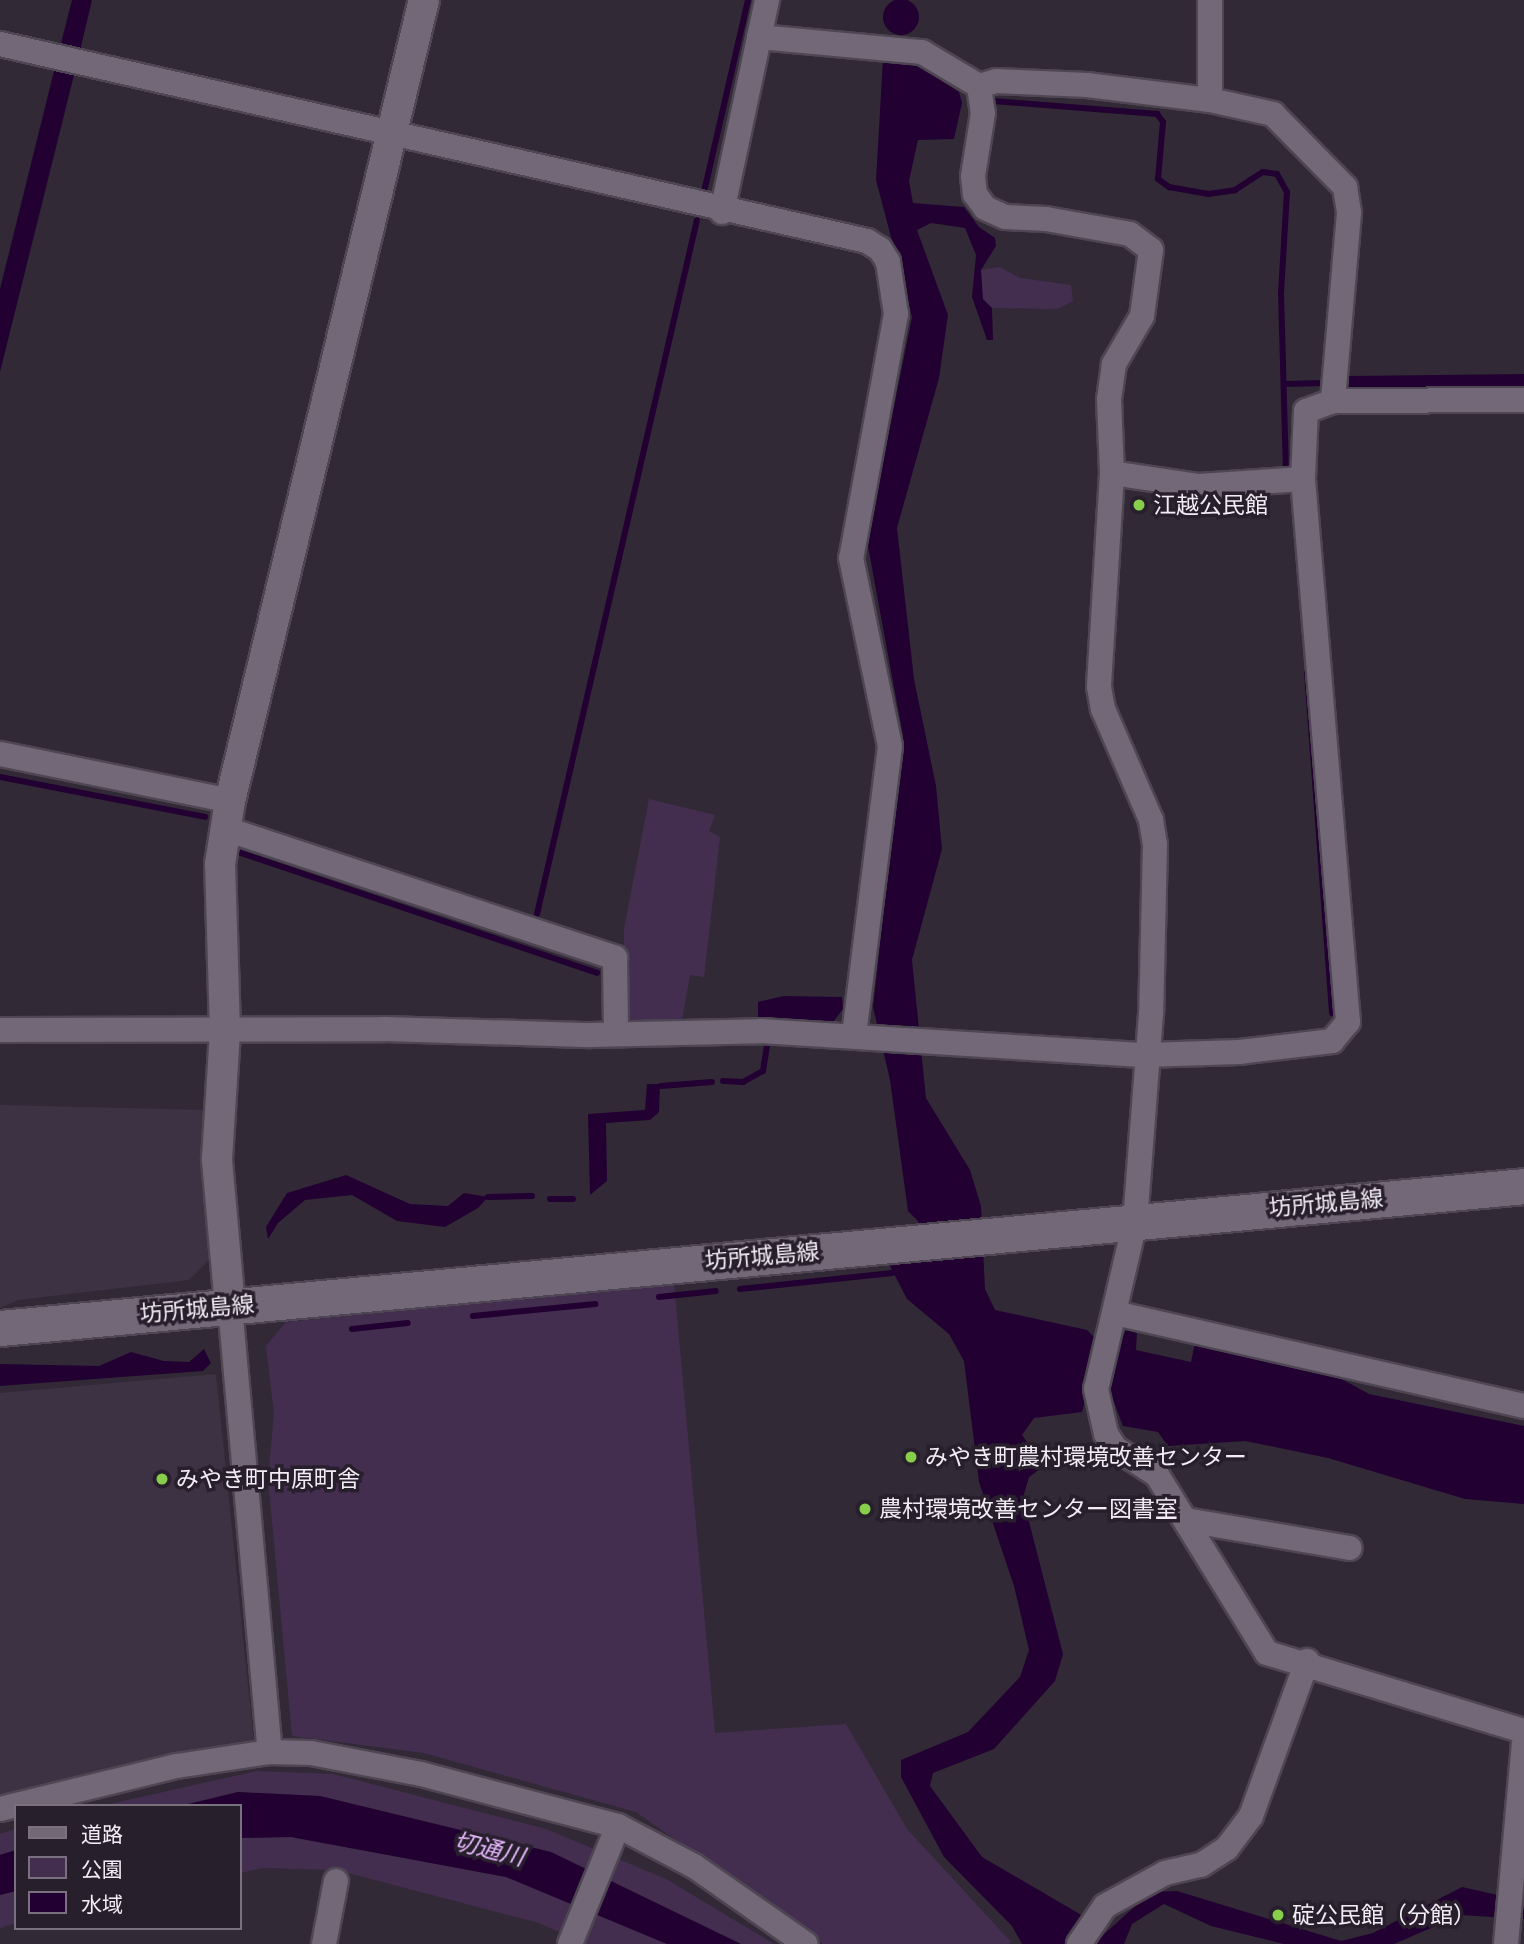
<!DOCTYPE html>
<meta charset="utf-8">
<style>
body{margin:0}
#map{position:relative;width:1524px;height:1944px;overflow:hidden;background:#322937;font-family:"Zilla Slab","Noto Sans JP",serif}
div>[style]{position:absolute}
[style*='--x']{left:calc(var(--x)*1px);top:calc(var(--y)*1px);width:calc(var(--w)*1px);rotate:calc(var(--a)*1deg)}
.built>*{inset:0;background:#3d3144}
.green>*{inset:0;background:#442e50}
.water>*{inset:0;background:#220031}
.round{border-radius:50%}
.stream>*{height:6px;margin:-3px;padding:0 3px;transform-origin:3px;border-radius:3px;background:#220031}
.roads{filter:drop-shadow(2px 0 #4e4652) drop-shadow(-2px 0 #4e4652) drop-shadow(0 2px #4e4652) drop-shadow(0 -2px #4e4652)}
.minor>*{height:24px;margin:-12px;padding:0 12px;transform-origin:12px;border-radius:12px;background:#726878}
.tertiary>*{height:30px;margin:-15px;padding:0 15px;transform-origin:15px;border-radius:15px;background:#726878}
.secondary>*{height:35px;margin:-17.5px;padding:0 17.5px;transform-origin:17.5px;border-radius:17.5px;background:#726878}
.dots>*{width:19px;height:19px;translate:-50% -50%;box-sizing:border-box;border:4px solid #281f2d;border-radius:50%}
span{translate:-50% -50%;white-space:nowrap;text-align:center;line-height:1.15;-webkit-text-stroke:7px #281f2d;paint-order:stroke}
.poi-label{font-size:23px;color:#f2ecf6}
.left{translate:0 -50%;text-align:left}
.street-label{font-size:23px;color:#f2ecf6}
.water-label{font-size:24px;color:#e6b9fe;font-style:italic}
.legend{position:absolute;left:14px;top:1804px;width:228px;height:126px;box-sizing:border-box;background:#281f2d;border:2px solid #79717d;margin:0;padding:9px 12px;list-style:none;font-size:21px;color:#f2ecf6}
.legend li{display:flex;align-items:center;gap:14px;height:35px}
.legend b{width:35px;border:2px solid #79717d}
</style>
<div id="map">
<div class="built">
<div style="clip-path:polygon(0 1105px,207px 1110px,211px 1258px,189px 1280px,18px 1300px,0 1308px)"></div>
<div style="clip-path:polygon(216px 1374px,254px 1743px,0 1800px,0 1393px)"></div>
</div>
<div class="green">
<div style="clip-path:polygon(999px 267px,1020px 278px,1071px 285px,1073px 301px,1057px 309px,992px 308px,982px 299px,981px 270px)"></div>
<div style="clip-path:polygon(649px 799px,715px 815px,709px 831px,720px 837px,704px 977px,690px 975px,682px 1021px,623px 1020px,624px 929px)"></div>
<div style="clip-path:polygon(674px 1283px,715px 1733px,846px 1724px,907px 1829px,1011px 1942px,1008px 1944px,823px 1944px,636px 1812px,424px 1753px,292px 1736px,268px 1478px,274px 1414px,266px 1346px,286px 1322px)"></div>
<div style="clip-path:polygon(257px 1771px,333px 1774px,546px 1829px,666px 1879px,774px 1944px,741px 1944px,551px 1852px,320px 1796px,238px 1792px,180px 1806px,101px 1806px)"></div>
<div style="clip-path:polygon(16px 1829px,16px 1850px,0 1855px,0 1834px)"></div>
<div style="clip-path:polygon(291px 1837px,506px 1877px,667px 1944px,585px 1944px,539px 1923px,337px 1870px,263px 1868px,240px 1873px,240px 1838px)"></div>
<div style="clip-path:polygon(16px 1891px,16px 1923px,0 1928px,0 1895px)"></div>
</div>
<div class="water">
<div class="round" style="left:883px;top:-1px;width:36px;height:36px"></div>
<div style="clip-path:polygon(72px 0,92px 0,79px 55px,59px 51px)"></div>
<div style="clip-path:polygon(883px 59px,917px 65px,959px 92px,962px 103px,954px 139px,918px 140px,909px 181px,913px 203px,964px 207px,979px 227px,995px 238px,996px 246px,981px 270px,983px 299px,992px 308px,993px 340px,987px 340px,972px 297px,976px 255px,965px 228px,931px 223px,917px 230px,948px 315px,939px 378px,897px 528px,914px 679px,936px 786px,942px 849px,912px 960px,926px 1098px,970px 1170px,981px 1206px,985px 1289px,995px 1310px,1087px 1330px,1096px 1339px,1119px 1343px,1126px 1330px,1137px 1333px,1136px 1350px,1191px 1362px,1195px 1343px,1338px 1377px,1369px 1394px,1524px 1426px,1524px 1504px,1465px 1499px,1328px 1458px,1245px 1441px,1168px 1446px,1158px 1432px,1123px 1426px,1109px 1389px,1089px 1385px,1082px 1412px,1034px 1418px,1022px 1435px,1044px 1466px,1029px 1477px,1023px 1498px,1063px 1654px,1055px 1681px,994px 1749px,933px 1773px,930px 1786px,982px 1857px,1083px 1916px,1064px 1944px,1022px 1944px,1012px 1926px,944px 1857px,901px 1777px,901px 1760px,968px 1732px,1020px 1677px,1029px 1650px,1014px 1586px,979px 1482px,964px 1361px,949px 1334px,907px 1299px,890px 1266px,920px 1259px,918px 1221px,908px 1211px,890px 1080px,873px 1007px,903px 736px,867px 541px,912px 317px,876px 180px)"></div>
<div style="clip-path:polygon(55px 67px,75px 71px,0 372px,0 289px)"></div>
<div style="clip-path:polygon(1524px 374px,1524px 387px,1347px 388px,1347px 376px)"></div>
<div style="clip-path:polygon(784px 996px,842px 997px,843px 1009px,833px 1022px,758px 1020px,758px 1002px)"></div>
<div style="clip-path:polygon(647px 1084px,660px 1084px,659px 1112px,650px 1120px,606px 1123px,607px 1181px,590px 1195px,588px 1114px,645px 1110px)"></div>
<div style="clip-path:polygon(346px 1175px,410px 1204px,448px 1206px,464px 1193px,488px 1197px,478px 1208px,445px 1227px,397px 1221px,352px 1195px,305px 1200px,278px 1223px,268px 1239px,266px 1227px,287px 1193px)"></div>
<div style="clip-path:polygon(204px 1349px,211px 1363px,203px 1371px,0 1386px,0 1364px,99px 1366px,131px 1352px,164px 1361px,189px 1362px)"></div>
<div style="clip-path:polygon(238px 1792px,320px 1796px,551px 1852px,741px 1944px,667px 1944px,506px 1877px,291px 1837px,240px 1838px,240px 1806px,180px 1806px)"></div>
<div style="clip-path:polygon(16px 1850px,16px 1891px,0 1895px,0 1855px)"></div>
<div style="clip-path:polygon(1462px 1887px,1524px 1901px,1524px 1919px,1461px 1915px,1394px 1944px,1284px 1944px,1211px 1926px,1164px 1904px,1132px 1924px,1124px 1944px,1093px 1944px,1151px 1892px,1177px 1891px,1341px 1941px,1373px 1933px)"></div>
</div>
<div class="stream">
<div style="--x:993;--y:101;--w:165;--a:4.5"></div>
<div style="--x:1157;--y:114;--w:10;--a:53"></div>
<div style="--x:1163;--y:122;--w:57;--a:95"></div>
<div style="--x:1158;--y:179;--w:14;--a:36"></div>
<div style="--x:1169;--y:187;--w:40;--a:10"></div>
<div style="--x:1208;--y:194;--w:27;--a:-8"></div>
<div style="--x:1235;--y:190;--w:33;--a:-33"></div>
<div style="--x:1263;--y:172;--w:14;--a:8"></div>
<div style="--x:1277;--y:174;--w:21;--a:61"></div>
<div style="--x:1287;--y:192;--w:101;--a:93.4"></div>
<div style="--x:1281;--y:293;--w:175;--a:88.4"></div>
<div style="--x:704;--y:192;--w:197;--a:-77.1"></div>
<div style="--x:1284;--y:384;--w:40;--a:-1.4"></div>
<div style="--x:1307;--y:672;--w:342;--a:85.8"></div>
<div style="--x:0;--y:777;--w:209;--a:11"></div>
<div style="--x:238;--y:852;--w:379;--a:18.6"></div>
<div style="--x:537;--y:914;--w:712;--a:-77.02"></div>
<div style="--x:723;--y:1081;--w:20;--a:3"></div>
<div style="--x:743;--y:1082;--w:23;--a:-29"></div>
<div style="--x:763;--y:1071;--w:26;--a:-81"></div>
<div style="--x:661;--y:1086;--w:51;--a:-4.5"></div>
<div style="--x:488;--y:1197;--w:44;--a:-1.3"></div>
<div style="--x:550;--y:1199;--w:23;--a:0"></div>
<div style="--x:740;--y:1289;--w:153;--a:-6"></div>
<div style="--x:659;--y:1297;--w:57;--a:-6"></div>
<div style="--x:473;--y:1316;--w:123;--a:-5.6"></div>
<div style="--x:352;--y:1329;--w:56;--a:-6.1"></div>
</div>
<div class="roads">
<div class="minor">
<div style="--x:1210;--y:0;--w:100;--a:90"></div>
<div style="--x:1210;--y:100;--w:65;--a:12.5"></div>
<div style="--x:1273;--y:114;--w:103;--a:45.4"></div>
<div style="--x:1345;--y:187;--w:26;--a:81"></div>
<div style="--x:1349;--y:213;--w:189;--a:94.9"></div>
<div style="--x:759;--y:37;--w:164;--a:5.3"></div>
<div style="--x:922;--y:52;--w:66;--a:30.8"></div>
<div style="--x:979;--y:86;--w:18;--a:-16"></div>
<div style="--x:996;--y:81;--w:91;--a:2.5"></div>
<div style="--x:1087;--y:85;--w:124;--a:7"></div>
<div style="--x:0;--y:44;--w:889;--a:12.8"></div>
<div style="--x:867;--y:241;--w:15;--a:32"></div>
<div style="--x:880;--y:249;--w:15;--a:58"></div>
<div style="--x:888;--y:262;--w:53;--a:81.3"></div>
<div style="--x:896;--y:314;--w:248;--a:100.4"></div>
<div style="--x:851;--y:558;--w:192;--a:78.3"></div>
<div style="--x:890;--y:746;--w:292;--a:97.1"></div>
<div style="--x:979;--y:86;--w:27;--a:82"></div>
<div style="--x:983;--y:113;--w:64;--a:99"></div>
<div style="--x:973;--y:176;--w:18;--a:84"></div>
<div style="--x:975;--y:194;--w:17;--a:54"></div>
<div style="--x:985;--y:208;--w:22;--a:24"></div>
<div style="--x:1005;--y:217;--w:41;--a:2.8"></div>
<div style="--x:1046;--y:219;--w:85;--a:10.1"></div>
<div style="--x:1130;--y:234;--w:26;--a:37"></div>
<div style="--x:1151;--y:250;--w:67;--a:97.8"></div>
<div style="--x:1142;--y:316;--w:56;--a:120.3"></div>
<div style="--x:1114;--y:364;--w:35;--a:98"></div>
<div style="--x:1109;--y:399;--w:74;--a:87.7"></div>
<div style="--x:1112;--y:473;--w:214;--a:93.5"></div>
<div style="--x:1099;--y:687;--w:22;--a:80"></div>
<div style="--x:1103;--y:709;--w:121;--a:66.6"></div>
<div style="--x:1151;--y:820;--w:24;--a:81"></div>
<div style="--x:1155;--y:844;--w:170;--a:91.3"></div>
<div style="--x:1151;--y:1014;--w:209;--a:94.4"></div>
<div style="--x:1135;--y:1222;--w:171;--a:103.1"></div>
<div style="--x:1096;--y:1389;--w:46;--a:77.5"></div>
<div style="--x:1106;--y:1434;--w:17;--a:57"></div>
<div style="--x:1115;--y:1448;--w:50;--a:32.7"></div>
<div style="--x:1157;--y:1475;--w:209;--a:58.3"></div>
<div style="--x:1267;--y:1653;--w:269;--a:16.9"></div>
<div style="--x:722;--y:212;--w:217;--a:-78"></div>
<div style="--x:1112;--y:473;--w:88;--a:8.5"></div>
<div style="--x:1199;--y:486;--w:104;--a:-3.9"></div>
<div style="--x:0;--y:754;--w:235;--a:11.5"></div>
<div style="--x:226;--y:829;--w:410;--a:18.3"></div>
<div style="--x:615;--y:958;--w:76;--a:89.2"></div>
<div style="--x:0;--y:1030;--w:384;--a:-0.1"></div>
<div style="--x:384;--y:1029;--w:207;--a:1.7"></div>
<div style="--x:591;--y:1035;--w:170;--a:-1.3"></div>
<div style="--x:761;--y:1031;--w:385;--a:3.6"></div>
<div style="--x:1145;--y:1055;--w:94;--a:-1.8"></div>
<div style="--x:1239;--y:1052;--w:94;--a:-6.7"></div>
<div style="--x:1332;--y:1041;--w:25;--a:-50"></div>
<div style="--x:1348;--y:1022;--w:545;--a:-94.74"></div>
<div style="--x:1303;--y:479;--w:68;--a:-87.5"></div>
<div style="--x:1306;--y:411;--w:29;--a:-20"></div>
<div style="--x:1333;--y:401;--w:191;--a:-0.3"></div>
<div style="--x:230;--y:1306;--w:448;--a:84.9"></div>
<div style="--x:1115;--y:1313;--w:419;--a:12.8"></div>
<div style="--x:1186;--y:1520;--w:166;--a:9.7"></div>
<div style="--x:0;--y:1809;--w:182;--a:-13.7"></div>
<div style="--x:177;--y:1766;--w:94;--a:-8.6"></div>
<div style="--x:270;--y:1752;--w:41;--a:1.4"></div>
<div style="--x:311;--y:1753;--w:112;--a:10.8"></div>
<div style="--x:421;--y:1774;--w:204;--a:14.8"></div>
<div style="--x:618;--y:1826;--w:86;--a:27.8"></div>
<div style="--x:694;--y:1866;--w:136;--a:34.9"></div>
<div style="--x:324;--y:1944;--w:64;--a:-79.2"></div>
<div style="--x:570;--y:1944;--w:127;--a:-67.9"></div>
<div style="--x:1079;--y:1944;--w:46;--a:-55.6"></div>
<div style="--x:1105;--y:1906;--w:68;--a:-28.8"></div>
<div style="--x:1165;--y:1873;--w:37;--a:-13"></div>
<div style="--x:1201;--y:1865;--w:31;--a:-33"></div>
<div style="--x:1227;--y:1848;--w:40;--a:-53"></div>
<div style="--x:1251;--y:1816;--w:165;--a:-70.1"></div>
<div style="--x:1506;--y:1944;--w:201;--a:-84.9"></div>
</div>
<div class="tertiary">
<div style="--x:230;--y:1306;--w:148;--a:-95.1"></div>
<div style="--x:217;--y:1159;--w:128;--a:-86.4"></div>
<div style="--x:225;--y:1031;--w:167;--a:-91.7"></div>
<div style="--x:220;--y:864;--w:64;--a:-81"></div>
<div style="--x:230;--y:801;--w:824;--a:-76.39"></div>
</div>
<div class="secondary">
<div style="--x:0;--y:1328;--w:1531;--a:-5.32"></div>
</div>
</div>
<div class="dots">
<div style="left:1139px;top:505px;background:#87cf4a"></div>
<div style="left:911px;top:1457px;background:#87cf4a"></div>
<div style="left:162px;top:1479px;background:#87cf4a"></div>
<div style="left:865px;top:1509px;background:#87cf4a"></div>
<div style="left:1278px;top:1915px;background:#87cf4a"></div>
</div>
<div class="poi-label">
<span class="left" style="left:1153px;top:505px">江越公民館</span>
<span class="left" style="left:925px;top:1457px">みやき町農村環境改善センター</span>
<span class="left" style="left:176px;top:1479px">みやき町中原町舎</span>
<span class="left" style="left:879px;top:1509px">農村環境改善センター図書室</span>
<span class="left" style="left:1292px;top:1915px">碇公民館（分館）</span>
</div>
<div class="street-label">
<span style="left:1326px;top:1203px;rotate:-5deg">坊所城島線</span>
<span style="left:762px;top:1256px;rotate:-5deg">坊所城島線</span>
<span style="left:197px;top:1309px;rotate:-5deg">坊所城島線</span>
</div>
<div class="water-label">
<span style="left:489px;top:1849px;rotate:14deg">切通川</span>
</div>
<ul class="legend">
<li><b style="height:9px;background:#726878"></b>道路</li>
<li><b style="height:19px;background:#442e50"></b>公園</li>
<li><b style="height:19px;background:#220031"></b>水域</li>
</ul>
</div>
